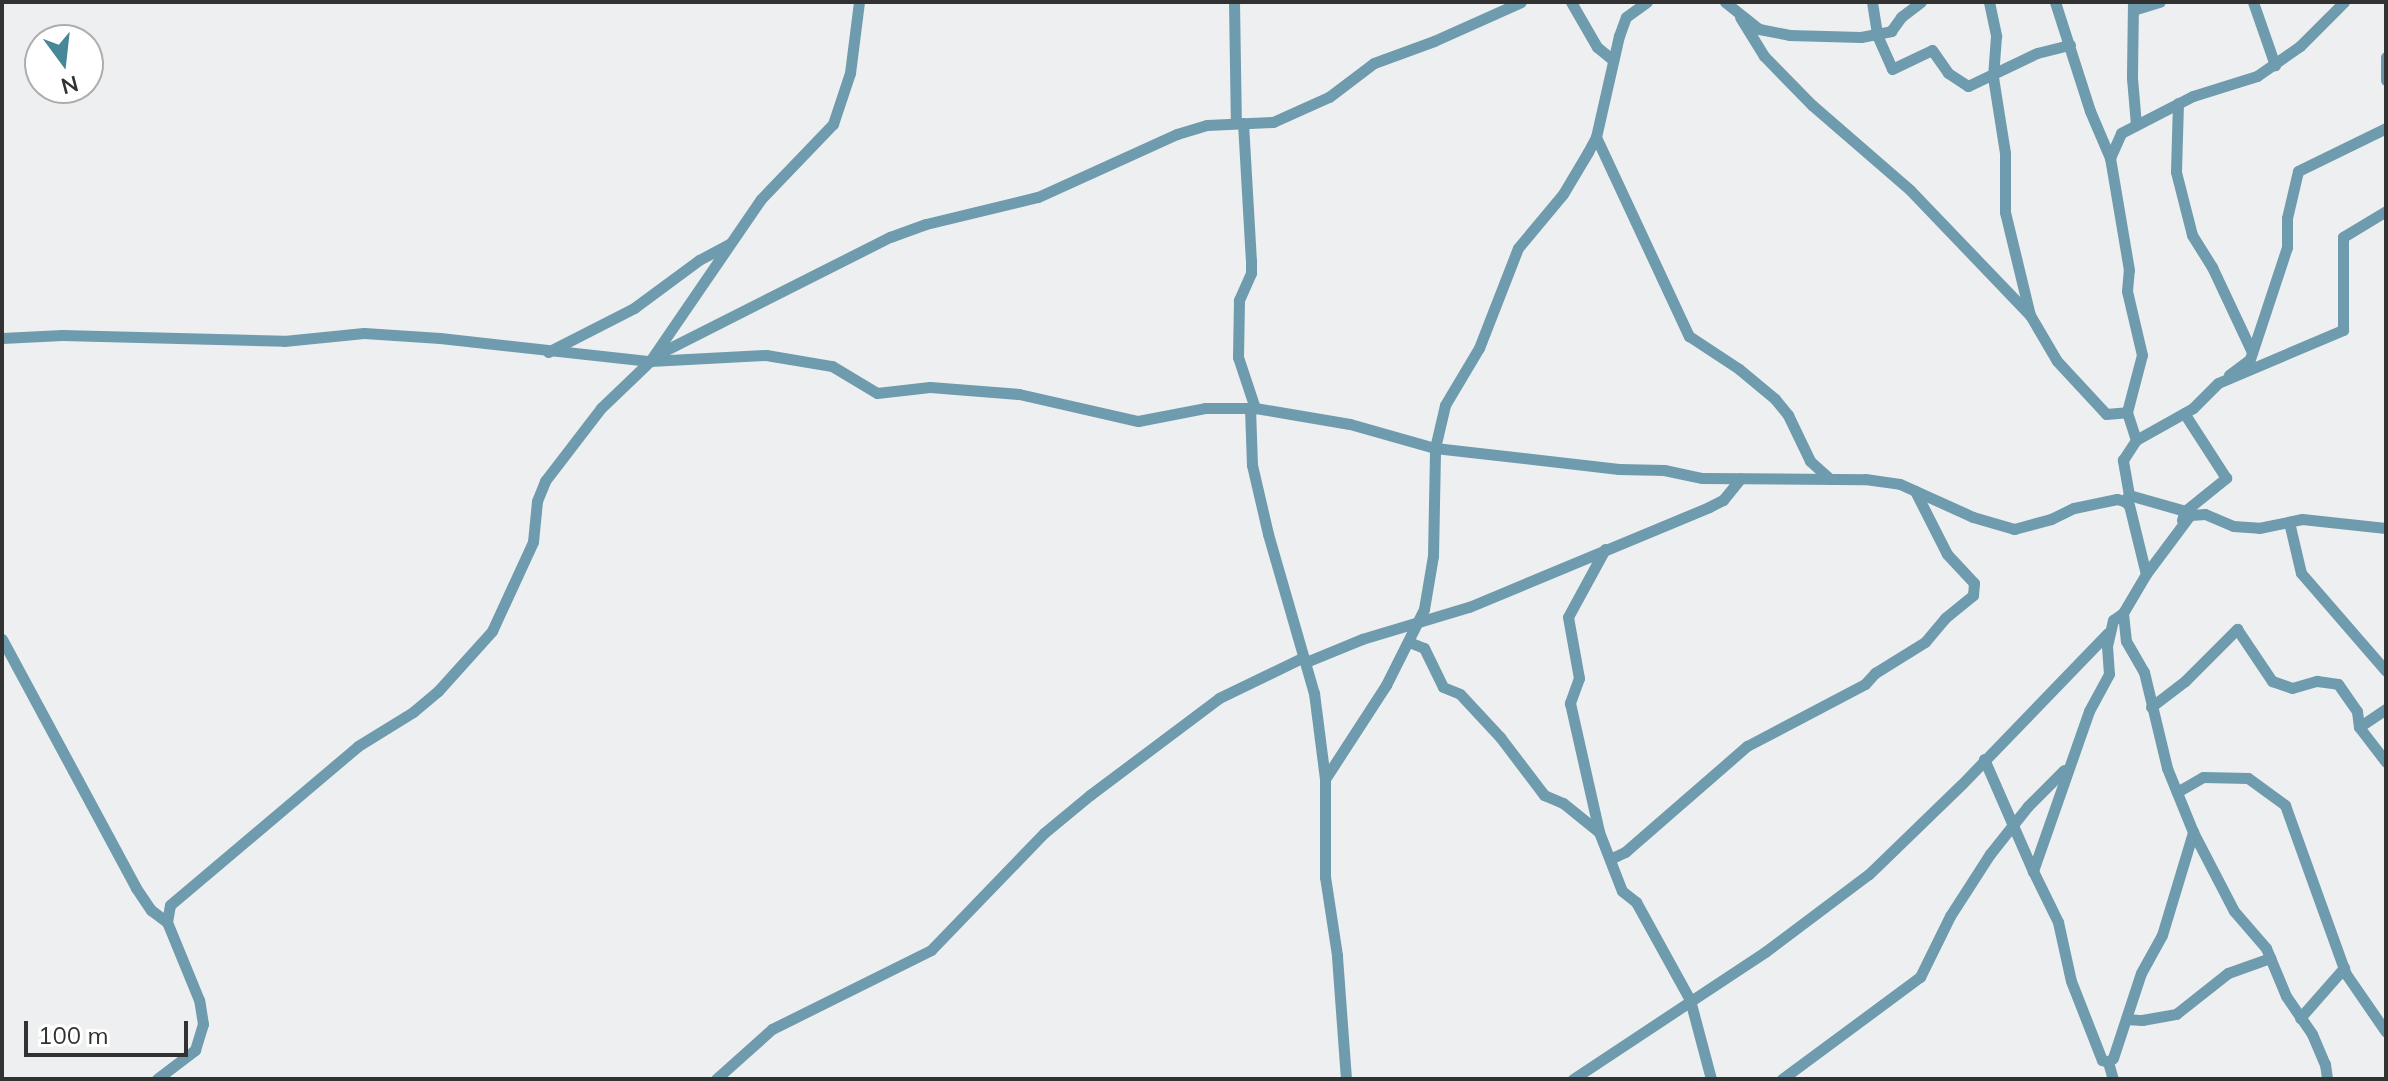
<!DOCTYPE html>
<style>
body{margin:0}
#map{position:relative;width:2388px;height:1081px;overflow:hidden;background:#edeff0;font-family:Mulish,sans-serif}
div>[style]{position:absolute}
[style*='--x']{left:calc(var(--x)*1px);top:calc(var(--y)*1px);width:calc(var(--w)*1px);rotate:calc(var(--a)*1deg)}
.minor>*{height:11px;margin:-5.5px;padding:0 5.5px;transform-origin:5.5px;border-radius:5.5px;background:#6e9bad}
span{translate:-50% -50%;white-space:nowrap;text-align:center;line-height:1.15;-webkit-text-stroke:8px #fff;paint-order:stroke}
.frame{position:absolute;inset:0;border:4px solid #323233;pointer-events:none}
.north{position:absolute;left:24px;top:24px;width:80px;height:80px;box-sizing:border-box;background:#fff;border:2px solid #adadad;border-radius:50%;rotate:165deg;font-size:22px;font-weight:700;line-height:32px;text-align:center;color:#323233}
.north::after{content:'';display:block;margin:auto;width:28px;height:36px;background:#47879a;clip-path:polygon(50% 0,100% 100%,50% 72%,0 100%)}
.scale{position:absolute;left:24px;top:1021px;width:164px;height:36px;box-sizing:border-box;border:4px solid #323233;border-top:0;padding-left:10px;font-size:24px;line-height:28px;white-space:nowrap;color:#323233;-webkit-text-stroke:6px #fff;paint-order:stroke}
</style>
<div id="map">
<div class="minor">
<div style="--x:1234;--y:2;--w:121;--a:89.1"></div>
<div style="--x:1571;--y:2;--w:52;--a:60"></div>
<div style="--x:1597;--y:47;--w:21;--a:39"></div>
<div style="--x:1725;--y:2;--w:43;--a:38.5"></div>
<div style="--x:1759;--y:29;--w:31;--a:11"></div>
<div style="--x:1789;--y:35;--w:72;--a:1.6"></div>
<div style="--x:1861;--y:37;--w:31;--a:-11"></div>
<div style="--x:1891;--y:31;--w:17;--a:-54"></div>
<div style="--x:1901;--y:17;--w:25;--a:-37"></div>
<div style="--x:1872;--y:2;--w:33;--a:81"></div>
<div style="--x:1877;--y:35;--w:37;--a:66"></div>
<div style="--x:1892;--y:69;--w:44;--a:-25.4"></div>
<div style="--x:1932;--y:50;--w:28;--a:55"></div>
<div style="--x:1948;--y:73;--w:24;--a:33"></div>
<div style="--x:1968;--y:86;--w:76;--a:-25.6"></div>
<div style="--x:2037;--y:53;--w:34;--a:-14"></div>
<div style="--x:1989;--y:2;--w:35;--a:78"></div>
<div style="--x:1996;--y:36;--w:41;--a:94.2"></div>
<div style="--x:1993;--y:77;--w:77;--a:81"></div>
<div style="--x:2005;--y:153;--w:59;--a:90"></div>
<div style="--x:2005;--y:212;--w:106;--a:76.4"></div>
<div style="--x:2030;--y:315;--w:53;--a:59.6"></div>
<div style="--x:2057;--y:361;--w:72;--a:47.2"></div>
<div style="--x:2106;--y:414;--w:21;--a:-5"></div>
<div style="--x:2055;--y:2;--w:114;--a:72.2"></div>
<div style="--x:2090;--y:111;--w:51;--a:66.9"></div>
<div style="--x:2133;--y:2;--w:76;--a:90.8"></div>
<div style="--x:2132;--y:78;--w:47;--a:85.1"></div>
<div style="--x:2253;--y:2;--w:67;--a:70.8"></div>
<div style="--x:2133;--y:10;--w:28;--a:-17"></div>
<div style="--x:1740;--y:17;--w:46;--a:58.4"></div>
<div style="--x:1764;--y:56;--w:69;--a:45.6"></div>
<div style="--x:1812;--y:105;--w:130;--a:40.9"></div>
<div style="--x:1910;--y:190;--w:173;--a:46.2"></div>
<div style="--x:2386;--y:57;--w:23;--a:90"></div>
<div style="--x:2178;--y:103;--w:69;--a:91.7"></div>
<div style="--x:2176;--y:172;--w:65;--a:75.7"></div>
<div style="--x:2192;--y:235;--w:38;--a:58"></div>
<div style="--x:2212;--y:267;--w:94;--a:64.8"></div>
<div style="--x:1243;--y:123;--w:138;--a:86.7"></div>
<div style="--x:1251;--y:261;--w:12;--a:90"></div>
<div style="--x:1251;--y:273;--w:30;--a:114"></div>
<div style="--x:1239;--y:300;--w:57;--a:91"></div>
<div style="--x:1238;--y:357;--w:54;--a:71.6"></div>
<div style="--x:1596;--y:137;--w:220;--a:65"></div>
<div style="--x:1689;--y:336;--w:60;--a:33.4"></div>
<div style="--x:1739;--y:369;--w:47;--a:39.8"></div>
<div style="--x:1775;--y:399;--w:21;--a:51"></div>
<div style="--x:1788;--y:415;--w:51;--a:64.4"></div>
<div style="--x:1810;--y:461;--w:27;--a:42"></div>
<div style="--x:2;--y:338;--w:60;--a:-2.9"></div>
<div style="--x:62;--y:335;--w:222;--a:1.5"></div>
<div style="--x:284;--y:341;--w:80;--a:-5.7"></div>
<div style="--x:364;--y:333;--w:76;--a:3.8"></div>
<div style="--x:440;--y:338;--w:211;--a:6.3"></div>
<div style="--x:650;--y:361;--w:116;--a:-3"></div>
<div style="--x:766;--y:355;--w:67;--a:9.5"></div>
<div style="--x:832;--y:366;--w:52;--a:31"></div>
<div style="--x:877;--y:393;--w:53;--a:-6.5"></div>
<div style="--x:930;--y:387;--w:89;--a:4.5"></div>
<div style="--x:1019;--y:394;--w:122;--a:12.8"></div>
<div style="--x:1138;--y:421;--w:68;--a:-11"></div>
<div style="--x:1205;--y:408;--w:50;--a:0"></div>
<div style="--x:1255;--y:408;--w:96;--a:9.6"></div>
<div style="--x:1350;--y:424;--w:88;--a:15.8"></div>
<div style="--x:1435;--y:448;--w:185;--a:6.5"></div>
<div style="--x:1619;--y:469;--w:45;--a:1.3"></div>
<div style="--x:1664;--y:470;--w:39;--a:12"></div>
<div style="--x:1702;--y:478;--w:163;--a:0.4"></div>
<div style="--x:1865;--y:479;--w:35;--a:8"></div>
<div style="--x:1900;--y:484;--w:80;--a:24.3"></div>
<div style="--x:1973;--y:517;--w:43;--a:16.3"></div>
<div style="--x:2014;--y:529;--w:38;--a:-15"></div>
<div style="--x:2051;--y:519;--w:25;--a:-26"></div>
<div style="--x:2074;--y:508;--w:44;--a:-11.8"></div>
<div style="--x:2117;--y:499;--w:7;--a:16"></div>
<div style="--x:2124;--y:501;--w:6;--a:39"></div>
<div style="--x:2129;--y:505;--w:71;--a:76.2"></div>
<div style="--x:2146;--y:574;--w:45;--a:120.5"></div>
<div style="--x:2123;--y:613;--w:12;--a:145"></div>
<div style="--x:2113;--y:620;--w:27;--a:103"></div>
<div style="--x:2107;--y:646;--w:28;--a:86"></div>
<div style="--x:2109;--y:674;--w:42;--a:118.4"></div>
<div style="--x:2089;--y:711;--w:170;--a:109.3"></div>
<div style="--x:2033;--y:871;--w:57;--a:63.9"></div>
<div style="--x:2058;--y:922;--w:60;--a:77.6"></div>
<div style="--x:2071;--y:981;--w:85;--a:68.6"></div>
<div style="--x:2102;--y:1060;--w:6;--a:18"></div>
<div style="--x:2108;--y:1062;--w:18;--a:74"></div>
<div style="--x:548;--y:352;--w:97;--a:-27.1"></div>
<div style="--x:634;--y:308;--w:81;--a:-36.4"></div>
<div style="--x:699;--y:260;--w:34;--a:-28"></div>
<div style="--x:656;--y:355;--w:262;--a:-26.8"></div>
<div style="--x:890;--y:237;--w:38;--a:-20"></div>
<div style="--x:926;--y:224;--w:115;--a:-13.6"></div>
<div style="--x:1038;--y:197;--w:153;--a:-24.4"></div>
<div style="--x:1177;--y:134;--w:31;--a:-17"></div>
<div style="--x:1207;--y:125;--w:66;--a:-2.6"></div>
<div style="--x:1273;--y:122;--w:61;--a:-24.1"></div>
<div style="--x:1329;--y:97;--w:56;--a:-37.1"></div>
<div style="--x:1374;--y:63;--w:64;--a:-20.1"></div>
<div style="--x:1434;--y:41;--w:95;--a:-24.1"></div>
<div style="--x:2229;--y:375;--w:26;--a:-37"></div>
<div style="--x:2250;--y:359;--w:118;--a:-71.7"></div>
<div style="--x:2287;--y:247;--w:29;--a:-90"></div>
<div style="--x:2287;--y:218;--w:48;--a:-76.8"></div>
<div style="--x:2298;--y:171;--w:98;--a:-26"></div>
<div style="--x:1250;--y:408;--w:57;--a:88"></div>
<div style="--x:1252;--y:465;--w:71;--a:76.9"></div>
<div style="--x:1268;--y:534;--w:166;--a:73.9"></div>
<div style="--x:1314;--y:693;--w:87;--a:82.7"></div>
<div style="--x:2136;--y:440;--w:65;--a:-29.3"></div>
<div style="--x:2193;--y:408;--w:35;--a:-45"></div>
<div style="--x:2218;--y:383;--w:136;--a:-23"></div>
<div style="--x:2343;--y:330;--w:93;--a:-90"></div>
<div style="--x:2343;--y:237;--w:50;--a:-31.2"></div>
<div style="--x:2129;--y:495;--w:58;--a:15.9"></div>
<div style="--x:2124;--y:501;--w:8;--a:-50"></div>
<div style="--x:2129;--y:495;--w:36;--a:-100"></div>
<div style="--x:2123;--y:460;--w:24;--a:-57"></div>
<div style="--x:2136;--y:440;--w:29;--a:-108"></div>
<div style="--x:2127;--y:412;--w:59;--a:-75.3"></div>
<div style="--x:2142;--y:355;--w:66;--a:-103.2"></div>
<div style="--x:2127;--y:291;--w:21;--a:-85"></div>
<div style="--x:2129;--y:270;--w:114;--a:-99.6"></div>
<div style="--x:2110;--y:158;--w:27;--a:-66"></div>
<div style="--x:2121;--y:133;--w:81;--a:-27.2"></div>
<div style="--x:2193;--y:96;--w:67;--a:-17.4"></div>
<div style="--x:2257;--y:76;--w:52;--a:-34.9"></div>
<div style="--x:2300;--y:46;--w:62;--a:-45"></div>
<div style="--x:2182;--y:520;--w:9;--a:-72"></div>
<div style="--x:2185;--y:511;--w:53;--a:-38.8"></div>
<div style="--x:2226;--y:478;--w:77;--a:-122.9"></div>
<div style="--x:2289;--y:522;--w:52;--a:76.8"></div>
<div style="--x:2301;--y:573;--w:130;--a:49.1"></div>
<div style="--x:1605;--y:549;--w:77;--a:118.6"></div>
<div style="--x:1568;--y:617;--w:62;--a:79.8"></div>
<div style="--x:1579;--y:678;--w:27;--a:110"></div>
<div style="--x:1570;--y:703;--w:132;--a:77.3"></div>
<div style="--x:1599;--y:832;--w:63;--a:68.7"></div>
<div style="--x:1622;--y:891;--w:18;--a:38"></div>
<div style="--x:1636;--y:902;--w:112;--a:61.1"></div>
<div style="--x:1690;--y:1000;--w:82;--a:75.1"></div>
<div style="--x:2146;--y:574;--w:74;--a:-53.3"></div>
<div style="--x:2190;--y:515;--w:15;--a:-4"></div>
<div style="--x:2205;--y:514;--w:30;--a:23"></div>
<div style="--x:2233;--y:526;--w:26;--a:4"></div>
<div style="--x:2259;--y:528;--w:44;--a:-11.8"></div>
<div style="--x:2302;--y:519;--w:84;--a:6.1"></div>
<div style="--x:2123;--y:613;--w:28;--a:84"></div>
<div style="--x:2126;--y:641;--w:36;--a:60"></div>
<div style="--x:2144;--y:672;--w:99;--a:76.5"></div>
<div style="--x:2167;--y:768;--w:69;--a:67.9"></div>
<div style="--x:2193;--y:832;--w:89;--a:62.6"></div>
<div style="--x:2234;--y:911;--w:49;--a:49.1"></div>
<div style="--x:2266;--y:948;--w:52;--a:67.4"></div>
<div style="--x:2286;--y:996;--w:46;--a:55.6"></div>
<div style="--x:2312;--y:1034;--w:33;--a:67"></div>
<div style="--x:2325;--y:1064;--w:15;--a:82"></div>
<div style="--x:2;--y:639;--w:283;--a:61.7"></div>
<div style="--x:136;--y:888;--w:27;--a:56"></div>
<div style="--x:151;--y:910;--w:20;--a:37"></div>
<div style="--x:1409;--y:642;--w:16;--a:22"></div>
<div style="--x:1424;--y:648;--w:43;--a:64"></div>
<div style="--x:1443;--y:687;--w:18;--a:22"></div>
<div style="--x:1460;--y:694;--w:59;--a:47.1"></div>
<div style="--x:1500;--y:737;--w:73;--a:52.8"></div>
<div style="--x:1544;--y:795;--w:21;--a:23"></div>
<div style="--x:1563;--y:803;--w:46;--a:38.9"></div>
<div style="--x:1306;--y:662;--w:61;--a:-22.3"></div>
<div style="--x:1362;--y:639;--w:112;--a:-16.7"></div>
<div style="--x:1469;--y:607;--w:260;--a:-22.6"></div>
<div style="--x:1709;--y:507;--w:16;--a:-27"></div>
<div style="--x:1723;--y:500;--w:28;--a:-51"></div>
<div style="--x:2151;--y:707;--w:43;--a:-37.4"></div>
<div style="--x:2185;--y:681;--w:74;--a:-45"></div>
<div style="--x:2237;--y:629;--w:63;--a:56.1"></div>
<div style="--x:2272;--y:681;--w:21;--a:19"></div>
<div style="--x:2292;--y:688;--w:26;--a:-16"></div>
<div style="--x:2317;--y:681;--w:21;--a:8"></div>
<div style="--x:2338;--y:684;--w:33;--a:55"></div>
<div style="--x:2357;--y:711;--w:16;--a:83"></div>
<div style="--x:2359;--y:727;--w:44;--a:52.4"></div>
<div style="--x:2359;--y:727;--w:32;--a:-34"></div>
<div style="--x:1984;--y:759;--w:122;--a:66.4"></div>
<div style="--x:2177;--y:792;--w:30;--a:-30"></div>
<div style="--x:2203;--y:777;--w:45;--a:1.3"></div>
<div style="--x:2248;--y:778;--w:46;--a:36.1"></div>
<div style="--x:2285;--y:805;--w:180;--a:70.2"></div>
<div style="--x:2346;--y:974;--w:70;--a:55.4"></div>
<div style="--x:1610;--y:859;--w:17;--a:-25"></div>
<div style="--x:1625;--y:852;--w:162;--a:-41"></div>
<div style="--x:1747;--y:746;--w:133;--a:-27.7"></div>
<div style="--x:1865;--y:684;--w:15;--a:-48"></div>
<div style="--x:1875;--y:673;--w:59;--a:-31.8"></div>
<div style="--x:1925;--y:642;--w:31;--a:-50"></div>
<div style="--x:1945;--y:618;--w:36;--a:-39"></div>
<div style="--x:1973;--y:595;--w:12;--a:-85"></div>
<div style="--x:1974;--y:583;--w:40;--a:-133"></div>
<div style="--x:1947;--y:554;--w:71;--a:-116.9"></div>
<div style="--x:2300;--y:1018;--w:67;--a:-48.7"></div>
<div style="--x:2126;--y:1019;--w:16;--a:4"></div>
<div style="--x:2142;--y:1020;--w:35;--a:-10"></div>
<div style="--x:2176;--y:1014;--w:66;--a:-38.3"></div>
<div style="--x:2228;--y:973;--w:45;--a:-19.7"></div>
<div style="--x:2108;--y:1062;--w:6;--a:-39"></div>
<div style="--x:2113;--y:1058;--w:89;--a:-71.8"></div>
<div style="--x:2141;--y:973;--w:43;--a:-61.1"></div>
<div style="--x:2162;--y:935;--w:108;--a:-73.2"></div>
<div style="--x:157;--y:1079;--w:48;--a:-37.3"></div>
<div style="--x:195;--y:1050;--w:27;--a:-73"></div>
<div style="--x:203;--y:1024;--w:24;--a:-99"></div>
<div style="--x:199;--y:1000;--w:84;--a:-112.3"></div>
<div style="--x:167;--y:922;--w:17;--a:-80"></div>
<div style="--x:170;--y:905;--w:246;--a:-40.2"></div>
<div style="--x:358;--y:746;--w:65;--a:-31.7"></div>
<div style="--x:413;--y:712;--w:33;--a:-40"></div>
<div style="--x:438;--y:691;--w:81;--a:-48"></div>
<div style="--x:492;--y:631;--w:98;--a:-65.3"></div>
<div style="--x:533;--y:542;--w:41;--a:-84.4"></div>
<div style="--x:537;--y:501;--w:22;--a:-68"></div>
<div style="--x:545;--y:481;--w:92;--a:-52.5"></div>
<div style="--x:601;--y:408;--w:68;--a:-43.8"></div>
<div style="--x:650;--y:361;--w:196;--a:-55.6"></div>
<div style="--x:761;--y:199;--w:104;--a:-46.2"></div>
<div style="--x:833;--y:124;--w:54;--a:-71.6"></div>
<div style="--x:850;--y:73;--w:72;--a:-82.8"></div>
<div style="--x:716;--y:1079;--w:75;--a:-41.8"></div>
<div style="--x:772;--y:1029;--w:178;--a:-26.4"></div>
<div style="--x:931;--y:950;--w:163;--a:-46"></div>
<div style="--x:1044;--y:833;--w:60;--a:-39.6"></div>
<div style="--x:1090;--y:795;--w:161;--a:-36.9"></div>
<div style="--x:1219;--y:698;--w:94;--a:-25.8"></div>
<div style="--x:1346;--y:1079;--w:124;--a:-94.2"></div>
<div style="--x:1337;--y:955;--w:79;--a:-98.7"></div>
<div style="--x:1325;--y:877;--w:98;--a:-90"></div>
<div style="--x:1325;--y:779;--w:112;--a:-57"></div>
<div style="--x:1386;--y:685;--w:85;--a:-63.4"></div>
<div style="--x:1424;--y:609;--w:54;--a:-80.4"></div>
<div style="--x:1433;--y:556;--w:108;--a:-88.9"></div>
<div style="--x:1435;--y:448;--w:44;--a:-76.9"></div>
<div style="--x:1445;--y:405;--w:66;--a:-59.2"></div>
<div style="--x:1479;--y:348;--w:107;--a:-68.7"></div>
<div style="--x:1518;--y:248;--w:70;--a:-50.2"></div>
<div style="--x:1563;--y:194;--w:49;--a:-59.2"></div>
<div style="--x:1588;--y:152;--w:17;--a:-62"></div>
<div style="--x:1596;--y:137;--w:104;--a:-77.2"></div>
<div style="--x:1619;--y:36;--w:20;--a:-70"></div>
<div style="--x:1626;--y:17;--w:26;--a:-36"></div>
<div style="--x:1573;--y:1079;--w:230;--a:-33.5"></div>
<div style="--x:1765;--y:952;--w:130;--a:-36.9"></div>
<div style="--x:1869;--y:874;--w:129;--a:-44.1"></div>
<div style="--x:1962;--y:784;--w:210;--a:-46"></div>
<div style="--x:1782;--y:1079;--w:172;--a:-36.5"></div>
<div style="--x:1920;--y:977;--w:68;--a:-63.8"></div>
<div style="--x:1950;--y:916;--w:74;--a:-57.2"></div>
<div style="--x:1990;--y:854;--w:61;--a:-51.6"></div>
<div style="--x:2028;--y:806;--w:51;--a:-45"></div>
</div>
<div class="frame"></div>
<div class="north">N</div>
<div class="scale">100 m</div>
</div>
